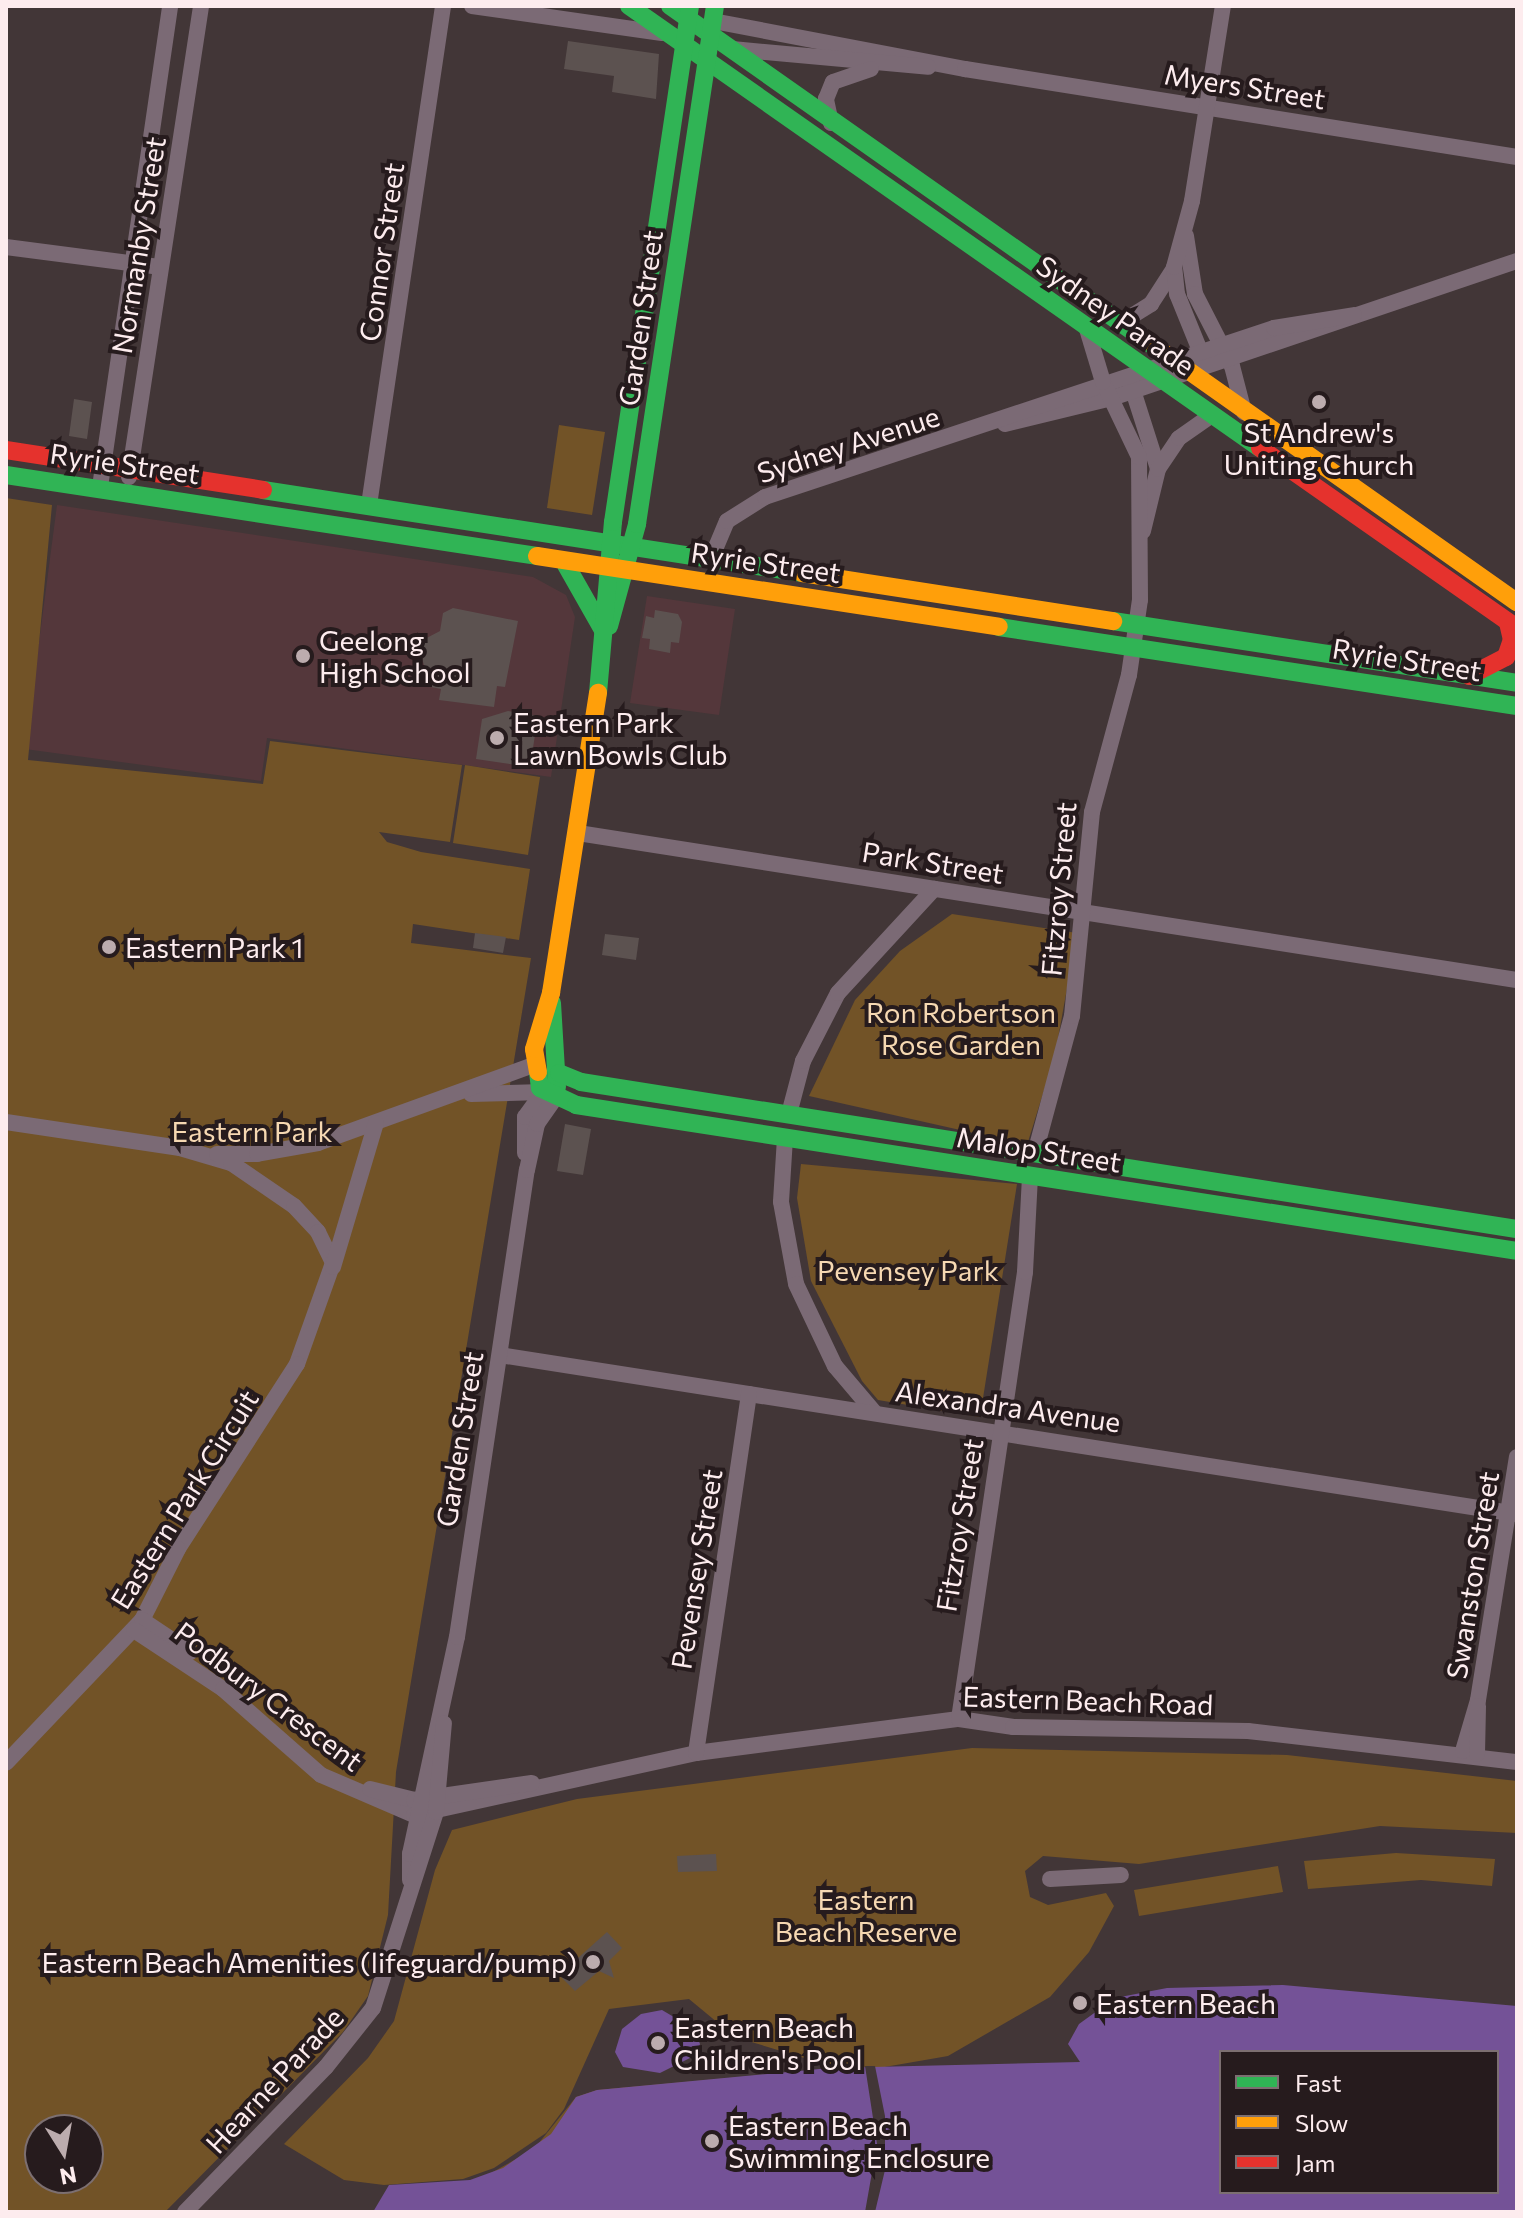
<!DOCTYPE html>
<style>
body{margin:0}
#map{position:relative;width:1523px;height:2218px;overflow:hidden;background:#423637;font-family:Commissioner,sans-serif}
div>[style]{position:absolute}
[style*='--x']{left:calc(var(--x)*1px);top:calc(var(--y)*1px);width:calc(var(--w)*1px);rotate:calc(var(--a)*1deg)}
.built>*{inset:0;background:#54373b}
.green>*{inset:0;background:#725327}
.water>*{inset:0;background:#745297}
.pier>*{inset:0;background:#423637}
.building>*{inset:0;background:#5c5250}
.street>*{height:16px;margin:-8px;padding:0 8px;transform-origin:8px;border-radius:8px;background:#7b6a75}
.fast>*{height:18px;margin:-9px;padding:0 9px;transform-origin:9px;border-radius:9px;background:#30b455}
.slow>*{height:18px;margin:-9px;padding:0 9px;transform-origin:9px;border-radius:9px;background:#ff9f0a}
.jam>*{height:18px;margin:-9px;padding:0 9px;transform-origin:9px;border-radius:9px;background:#e5322d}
.dots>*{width:22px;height:22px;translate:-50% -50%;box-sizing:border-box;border:4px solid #261b1d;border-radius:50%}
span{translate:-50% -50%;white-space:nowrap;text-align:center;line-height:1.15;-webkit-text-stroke:8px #261b1d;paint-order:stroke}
.street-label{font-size:28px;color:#fdecee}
.poi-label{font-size:28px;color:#fdecee}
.left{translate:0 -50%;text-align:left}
.right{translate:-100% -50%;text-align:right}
.park-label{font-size:28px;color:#f6d8b2}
.frame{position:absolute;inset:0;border:8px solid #fdecee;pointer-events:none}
.legend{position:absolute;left:1219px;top:2050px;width:280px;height:144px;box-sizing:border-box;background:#261b1d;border:2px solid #7c6f71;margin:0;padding:10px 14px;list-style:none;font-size:24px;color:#fdecee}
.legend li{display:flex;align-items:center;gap:16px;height:40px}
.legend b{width:40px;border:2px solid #7c6f71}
.north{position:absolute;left:24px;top:2114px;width:80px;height:80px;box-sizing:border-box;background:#261b1d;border:2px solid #7c6f71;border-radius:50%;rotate:169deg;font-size:22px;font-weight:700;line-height:32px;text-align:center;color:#fdecee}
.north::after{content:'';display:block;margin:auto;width:28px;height:36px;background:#bcacae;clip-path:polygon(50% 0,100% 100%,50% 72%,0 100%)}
</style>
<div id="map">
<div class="built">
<div style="clip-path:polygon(57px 505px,533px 577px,566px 595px,575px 617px,551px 777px,267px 738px,261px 781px,25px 749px)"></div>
<div style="clip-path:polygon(647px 596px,735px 609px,719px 715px,630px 703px)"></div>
</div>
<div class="green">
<div style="clip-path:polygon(559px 425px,605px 432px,592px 515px,547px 508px)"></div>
<div style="clip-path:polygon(evenodd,6px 498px,52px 505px,28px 760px,263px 784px,270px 741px,462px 765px,450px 842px,379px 832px,387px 842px,421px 852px,530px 869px,519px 940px,413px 924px,411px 943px,531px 958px,396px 1772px,388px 1915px,368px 1996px,343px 2032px,165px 2212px,6px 2212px,6px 498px,40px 2130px,88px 2130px,88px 2178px,40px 2178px,40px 2130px)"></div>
<div style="clip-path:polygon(465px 765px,540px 777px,528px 855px,453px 843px)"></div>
<div style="clip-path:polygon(952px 914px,1077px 933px,1055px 1055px,1027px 1145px,809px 1096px,855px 1000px,900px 951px)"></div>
<div style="clip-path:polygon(801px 1164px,1017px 1184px,980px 1417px,878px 1400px,862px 1381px,811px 1281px,797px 1198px)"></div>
<div style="clip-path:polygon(972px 1748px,1287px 1755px,1517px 1781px,1517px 1833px,1380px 1826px,1139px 1864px,1043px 1856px,1025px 1871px,1030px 1897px,1048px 1905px,1106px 1893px,1114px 1906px,1089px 1952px,1050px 1997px,948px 2056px,873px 2069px,491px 2173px,534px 2149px,576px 2097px,597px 2090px,837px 2068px,735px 2037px,689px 1999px,609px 2009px,564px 2109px,546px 2133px,494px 2168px,463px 2179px,384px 2185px,344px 2180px,284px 2144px,368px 2058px,394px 2021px,435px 1870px,452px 1830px,577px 1799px)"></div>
<div style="clip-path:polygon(1396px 1853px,1495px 1859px,1492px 1886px,1421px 1880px,1308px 1889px,1304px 1861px)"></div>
<div style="clip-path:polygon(1278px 1866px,1283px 1892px,1139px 1916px,1134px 1890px)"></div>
</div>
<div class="water">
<div style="clip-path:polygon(evenodd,1283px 1985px,1517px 2006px,1517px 2212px,373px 2212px,389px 2185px,470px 2180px,503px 2168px,551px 2134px,576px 2097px,597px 2090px,830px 2068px,1080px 2062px,1068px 2044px,1079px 2024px,1115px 1998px,1167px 1988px,1283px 1985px,1221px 2052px,1497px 2052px,1497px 2192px,1221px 2192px,1221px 2052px)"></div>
<div style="clip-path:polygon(662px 2010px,694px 2029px,700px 2044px,696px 2055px,660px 2073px,623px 2067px,615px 2052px,622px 2029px,641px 2014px)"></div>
</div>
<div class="pier">
<div style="clip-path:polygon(865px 2066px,875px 2066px,885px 2116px,885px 2170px,875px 2212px,865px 2212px,877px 2144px)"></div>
</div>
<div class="building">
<div style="clip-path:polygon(568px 41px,659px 54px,656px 99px,612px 92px,614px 76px,564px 69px)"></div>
<div style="clip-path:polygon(74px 399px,92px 402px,87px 439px,69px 436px)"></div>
<div style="clip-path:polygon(453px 608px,518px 621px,505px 687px,497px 686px,494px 707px,439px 700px,441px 689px,431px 687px,417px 643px,440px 631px,443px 613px)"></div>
<div style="clip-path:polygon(655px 610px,678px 614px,682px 622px,679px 643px,671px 642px,670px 653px,649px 649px,650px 639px,642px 638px,646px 616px,654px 618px)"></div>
<div style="clip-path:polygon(508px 711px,538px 716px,530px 767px,476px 759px,482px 719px)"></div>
<div style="clip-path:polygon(475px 933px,506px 937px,503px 953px,473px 948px)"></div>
<div style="clip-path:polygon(605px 934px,639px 938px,636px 960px,602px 955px)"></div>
<div style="clip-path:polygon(565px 1124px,591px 1129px,583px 1175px,557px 1171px)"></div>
<div style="clip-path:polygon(716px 1854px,717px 1871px,678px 1872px,677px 1856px)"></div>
<div style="clip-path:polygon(607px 1932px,622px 1948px,609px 1961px,614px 1978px,599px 1971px,575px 1991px,559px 1975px)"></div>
</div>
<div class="street">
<div style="--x:472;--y:6;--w:192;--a:8.1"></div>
<div style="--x:713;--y:21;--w:257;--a:10.8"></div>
<div style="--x:965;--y:69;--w:559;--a:9.06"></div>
<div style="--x:732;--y:49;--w:197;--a:5.2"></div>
<div style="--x:831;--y:123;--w:25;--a:-102"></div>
<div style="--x:826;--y:99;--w:18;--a:-68"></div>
<div style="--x:833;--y:82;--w:40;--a:-18.9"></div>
<div style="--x:1186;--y:236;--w:59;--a:81.2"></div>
<div style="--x:1195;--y:294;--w:81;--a:62.8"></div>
<div style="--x:1232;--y:366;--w:48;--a:75.4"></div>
<div style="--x:6;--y:247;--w:156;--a:7.4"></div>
<div style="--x:1119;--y:324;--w:38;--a:-32"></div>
<div style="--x:1151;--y:304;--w:40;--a:-57.1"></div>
<div style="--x:1203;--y:358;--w:69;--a:-112.1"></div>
<div style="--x:1177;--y:294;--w:27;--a:-96"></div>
<div style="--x:1174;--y:267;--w:68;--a:-74.7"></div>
<div style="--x:1192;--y:201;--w:197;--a:-81"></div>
<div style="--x:1130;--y:381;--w:92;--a:72.3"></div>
<div style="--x:1158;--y:469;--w:64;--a:103.6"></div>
<div style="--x:1005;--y:424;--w:110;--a:-13.7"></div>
<div style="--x:1112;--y:398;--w:428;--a:-18.7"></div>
<div style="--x:1158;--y:469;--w:37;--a:-56"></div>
<div style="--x:1179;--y:438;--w:39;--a:-35"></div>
<div style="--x:129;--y:477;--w:476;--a:-81.3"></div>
<div style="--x:100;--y:487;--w:486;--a:-81.7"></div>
<div style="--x:369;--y:505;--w:504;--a:-81.56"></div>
<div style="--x:711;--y:559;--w:41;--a:-67.2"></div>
<div style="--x:727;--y:521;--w:45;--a:-32.3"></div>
<div style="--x:765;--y:497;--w:536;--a:-18.37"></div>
<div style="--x:1274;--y:328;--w:81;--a:-9.2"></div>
<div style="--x:578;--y:833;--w:950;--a:8.9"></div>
<div style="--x:471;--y:1094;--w:72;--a:-1.6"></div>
<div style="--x:789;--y:1114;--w:55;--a:-75.2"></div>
<div style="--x:803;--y:1061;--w:76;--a:-62.8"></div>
<div style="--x:838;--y:993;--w:142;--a:-47.3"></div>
<div style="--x:6;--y:1122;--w:176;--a:8.5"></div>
<div style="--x:180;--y:1148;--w:53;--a:16.4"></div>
<div style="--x:231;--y:1163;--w:76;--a:34.3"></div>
<div style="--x:294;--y:1206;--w:35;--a:47"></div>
<div style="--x:318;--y:1232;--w:34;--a:64"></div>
<div style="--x:333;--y:1263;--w:107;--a:109.6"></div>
<div style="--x:297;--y:1364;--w:220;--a:122.8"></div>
<div style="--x:178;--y:1549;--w:80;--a:116.9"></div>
<div style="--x:142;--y:1620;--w:197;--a:133.6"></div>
<div style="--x:785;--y:1138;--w:64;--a:93.6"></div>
<div style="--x:781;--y:1202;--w:83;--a:79.6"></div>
<div style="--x:796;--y:1284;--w:91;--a:64.6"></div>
<div style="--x:835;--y:1366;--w:60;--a:49.7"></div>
<div style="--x:525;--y:1153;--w:36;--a:-90"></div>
<div style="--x:525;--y:1117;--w:31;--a:-54"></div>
<div style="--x:1035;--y:1153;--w:142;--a:-74.9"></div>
<div style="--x:1072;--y:1016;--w:205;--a:-84.4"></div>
<div style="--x:1092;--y:812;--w:142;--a:-74.9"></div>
<div style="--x:1129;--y:675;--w:76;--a:-81.7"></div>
<div style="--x:1140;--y:600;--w:143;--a:-90.4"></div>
<div style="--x:1139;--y:457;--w:83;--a:-115.6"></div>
<div style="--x:1103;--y:382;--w:55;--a:-106.8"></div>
<div style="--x:217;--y:1154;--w:40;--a:0"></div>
<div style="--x:257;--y:1154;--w:62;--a:-10.2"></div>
<div style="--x:318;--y:1143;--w:229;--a:-19.9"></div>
<div style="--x:333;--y:1267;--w:150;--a:-73.4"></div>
<div style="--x:500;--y:1355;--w:1029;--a:8.89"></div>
<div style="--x:142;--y:1620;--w:58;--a:33.7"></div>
<div style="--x:134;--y:1630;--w:107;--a:33.5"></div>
<div style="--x:223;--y:1689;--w:130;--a:41.3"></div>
<div style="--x:321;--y:1775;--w:101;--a:23.3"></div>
<div style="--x:414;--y:1815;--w:289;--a:-12.4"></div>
<div style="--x:696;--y:1753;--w:265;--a:-7.4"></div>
<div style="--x:959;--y:1719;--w:55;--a:8.4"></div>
<div style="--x:1013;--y:1727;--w:235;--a:1"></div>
<div style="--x:1248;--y:1731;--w:271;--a:6.6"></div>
<div style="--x:959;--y:1719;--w:452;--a:-81.6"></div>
<div style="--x:1025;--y:1272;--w:97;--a:-87"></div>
<div style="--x:1463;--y:1751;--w:53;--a:-73.6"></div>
<div style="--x:1478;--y:1700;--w:246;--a:-80.9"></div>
<div style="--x:696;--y:1753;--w:363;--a:-81.6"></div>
<div style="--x:1477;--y:1754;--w:48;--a:-88.8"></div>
<div style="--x:370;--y:1789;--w:45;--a:14"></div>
<div style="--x:414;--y:1800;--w:119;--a:-8.2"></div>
<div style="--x:1050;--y:1879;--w:71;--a:-3.2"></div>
<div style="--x:410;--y:1880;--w:26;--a:-90"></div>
<div style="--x:410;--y:1854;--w:222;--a:-77.8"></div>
<div style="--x:457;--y:1637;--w:472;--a:-81.5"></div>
<div style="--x:527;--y:1170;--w:47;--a:-77.7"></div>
<div style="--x:537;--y:1124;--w:29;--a:-55"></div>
<div style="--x:185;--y:2212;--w:202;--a:-45.8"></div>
<div style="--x:326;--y:2067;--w:75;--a:-51.5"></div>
<div style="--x:373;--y:2008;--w:206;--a:-72.2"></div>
<div style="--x:436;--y:1812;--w:89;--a:-84.9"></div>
</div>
<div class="fast">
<div style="--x:629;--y:6;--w:770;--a:35.01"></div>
<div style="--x:670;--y:6;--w:593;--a:35.11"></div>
<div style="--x:6;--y:475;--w:537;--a:8.67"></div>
<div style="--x:263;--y:490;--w:545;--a:8.75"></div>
<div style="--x:566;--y:565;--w:75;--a:60.4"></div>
<div style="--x:1113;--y:621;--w:409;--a:8.7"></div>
<div style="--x:609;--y:626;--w:106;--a:-74.6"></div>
<div style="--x:637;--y:524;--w:524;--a:-81.44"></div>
<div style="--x:999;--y:627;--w:524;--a:8.67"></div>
<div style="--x:598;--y:693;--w:172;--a:-85"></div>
<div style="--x:613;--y:522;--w:522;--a:-81.51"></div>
<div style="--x:552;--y:1003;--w:84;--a:86.6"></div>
<div style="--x:538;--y:1072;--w:16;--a:83"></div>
<div style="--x:540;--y:1088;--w:40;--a:25"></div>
<div style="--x:576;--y:1105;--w:952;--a:8.82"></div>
<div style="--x:559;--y:1073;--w:24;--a:22"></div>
<div style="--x:581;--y:1082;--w:947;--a:8.93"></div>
</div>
<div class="slow">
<div style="--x:1155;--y:347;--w:443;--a:35.2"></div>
<div style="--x:537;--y:556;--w:467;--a:8.7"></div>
<div style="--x:802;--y:573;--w:315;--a:8.8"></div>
<div style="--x:538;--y:1072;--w:23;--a:-100"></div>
<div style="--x:534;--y:1049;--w:59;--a:-73.1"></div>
<div style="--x:551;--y:993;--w:304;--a:-81.1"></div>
</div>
<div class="jam">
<div style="--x:1260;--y:448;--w:314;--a:35"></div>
<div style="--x:6;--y:450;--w:260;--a:8.8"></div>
<div style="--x:1469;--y:676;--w:42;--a:-27.2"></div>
<div style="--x:1506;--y:657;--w:18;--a:-71"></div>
<div style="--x:1512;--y:640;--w:18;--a:-103"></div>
</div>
<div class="dots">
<div style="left:1319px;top:402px;background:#bcacae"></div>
<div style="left:303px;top:656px;background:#bcacae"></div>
<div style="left:497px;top:738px;background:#bcacae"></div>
<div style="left:109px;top:947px;background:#bcacae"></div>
<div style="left:593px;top:1962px;background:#bcacae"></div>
<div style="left:1080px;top:2003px;background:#bcacae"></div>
<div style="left:658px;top:2043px;background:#bcacae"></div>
<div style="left:712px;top:2141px;background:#bcacae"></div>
</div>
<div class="street-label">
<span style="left:1245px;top:86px;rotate:9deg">Myers Street</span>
<span style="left:138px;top:245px;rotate:-81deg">Normanby Street</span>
<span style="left:381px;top:252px;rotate:-82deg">Connor Street</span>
<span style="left:1116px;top:315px;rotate:35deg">Sydney Parade</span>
<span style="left:640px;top:318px;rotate:-82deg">Garden Street</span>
<span style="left:848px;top:444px;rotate:-18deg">Sydney Avenue</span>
<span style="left:125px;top:463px;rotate:8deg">Ryrie Street</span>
<span style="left:766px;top:562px;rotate:8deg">Ryrie Street</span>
<span style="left:1407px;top:659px;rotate:9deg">Ryrie Street</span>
<span style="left:933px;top:862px;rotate:9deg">Park Street</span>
<span style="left:1058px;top:889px;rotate:-85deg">Fitzroy Street</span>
<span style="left:1039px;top:1149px;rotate:9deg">Malop Street</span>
<span style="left:1008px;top:1406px;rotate:8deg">Alexandra Avenue</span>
<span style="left:459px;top:1439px;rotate:-81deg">Garden Street</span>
<span style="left:184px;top:1499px;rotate:-58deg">Eastern Park Circuit</span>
<span style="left:959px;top:1525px;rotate:-81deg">Fitzroy Street</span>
<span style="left:696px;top:1569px;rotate:-81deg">Pevensey Street</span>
<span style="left:1472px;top:1575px;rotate:-81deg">Swanston Street</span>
<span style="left:269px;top:1696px;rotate:37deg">Podbury Crescent</span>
<span style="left:1088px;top:1700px;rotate:2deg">Eastern Beach Road</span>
<span style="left:274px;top:2080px;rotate:-47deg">Hearne Parade</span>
</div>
<div class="poi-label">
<span style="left:1319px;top:448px">St Andrew's<br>Uniting Church</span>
<span class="left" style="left:319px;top:656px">Geelong<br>High School</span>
<span class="left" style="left:513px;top:738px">Eastern Park<br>Lawn Bowls Club</span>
<span class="left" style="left:125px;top:947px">Eastern Park 1</span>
<span class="right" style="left:577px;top:1962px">Eastern Beach Amenities (lifeguard/pump)</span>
<span class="left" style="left:1096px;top:2003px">Eastern Beach</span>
<span class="left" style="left:674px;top:2043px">Eastern Beach<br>Children's Pool</span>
<span class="left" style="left:728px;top:2141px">Eastern Beach<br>Swimming Enclosure</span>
</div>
<div class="park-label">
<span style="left:961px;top:1028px">Ron Robertson<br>Rose Garden</span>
<span style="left:252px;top:1131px">Eastern Park</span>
<span style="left:908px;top:1270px">Pevensey Park</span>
<span style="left:866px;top:1915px">Eastern<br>Beach Reserve</span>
</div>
<div class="frame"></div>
<ul class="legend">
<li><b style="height:10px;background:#30b455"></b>Fast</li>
<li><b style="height:10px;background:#ff9f0a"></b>Slow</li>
<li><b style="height:10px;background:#e5322d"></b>Jam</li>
</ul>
<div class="north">N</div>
</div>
